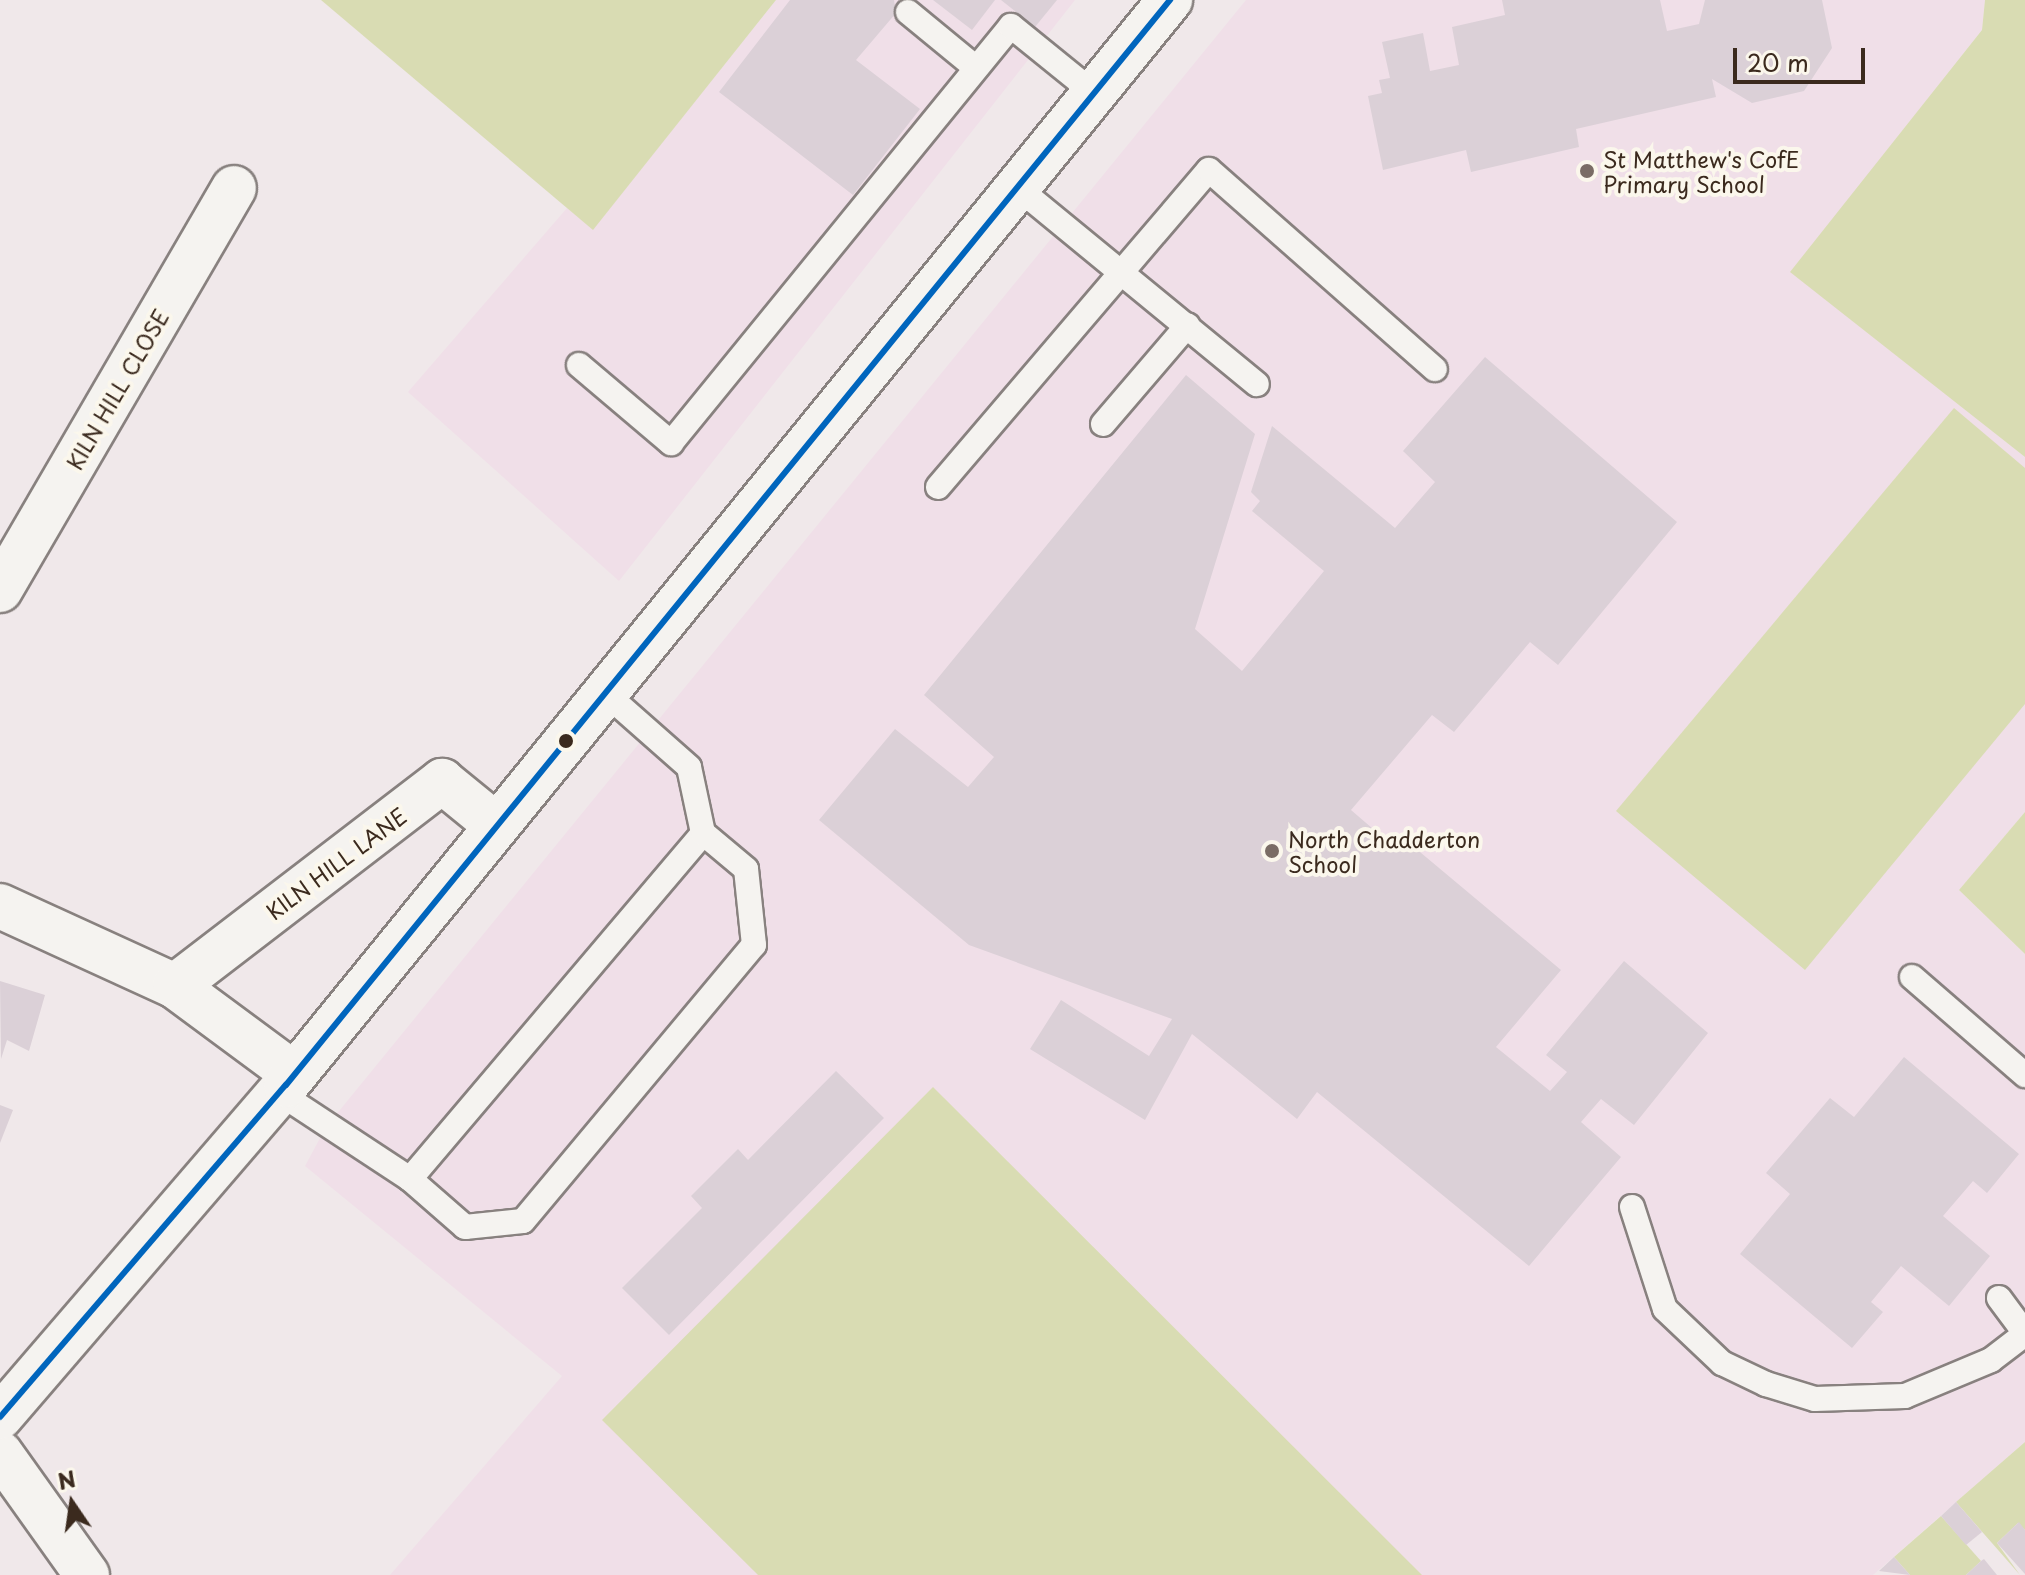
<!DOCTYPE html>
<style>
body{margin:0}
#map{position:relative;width:2025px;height:1575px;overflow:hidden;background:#f0e8ea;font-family:"Playpen Sans",sans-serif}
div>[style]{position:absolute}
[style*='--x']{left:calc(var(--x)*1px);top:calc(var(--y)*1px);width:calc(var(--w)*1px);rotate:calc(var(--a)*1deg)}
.built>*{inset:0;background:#f0dfe8}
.green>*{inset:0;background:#d9dcb3}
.building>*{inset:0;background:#dbd0d7}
.roads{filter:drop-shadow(2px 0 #88817f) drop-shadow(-2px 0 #88817f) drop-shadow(0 2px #88817f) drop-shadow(0 -2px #88817f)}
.lane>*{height:24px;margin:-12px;padding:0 12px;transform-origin:12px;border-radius:12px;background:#f5f3f0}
.street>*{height:44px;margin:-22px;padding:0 22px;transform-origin:22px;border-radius:22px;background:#f5f3f0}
.secondary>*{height:44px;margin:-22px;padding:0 22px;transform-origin:22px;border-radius:22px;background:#f5f3f0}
.bus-1>*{height:6px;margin:-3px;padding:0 3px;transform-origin:3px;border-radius:3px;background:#0065bd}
.dots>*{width:22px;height:22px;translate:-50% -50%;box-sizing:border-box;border:4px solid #fbf7ec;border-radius:50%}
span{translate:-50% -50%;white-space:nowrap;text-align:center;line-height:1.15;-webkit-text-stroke:8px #fbf7ec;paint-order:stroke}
.poi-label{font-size:22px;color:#3b2a1e}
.left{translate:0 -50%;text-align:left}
.street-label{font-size:22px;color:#3b2a1e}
.north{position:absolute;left:32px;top:1463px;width:80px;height:80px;-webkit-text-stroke:6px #fbf7ec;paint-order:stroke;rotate:347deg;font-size:22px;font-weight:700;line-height:32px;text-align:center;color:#3b2a1e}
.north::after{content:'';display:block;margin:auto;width:28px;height:36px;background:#3b2a1e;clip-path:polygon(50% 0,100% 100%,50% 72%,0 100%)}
.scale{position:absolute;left:1733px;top:48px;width:132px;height:36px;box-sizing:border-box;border:4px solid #3b2a1e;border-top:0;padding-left:10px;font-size:24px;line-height:28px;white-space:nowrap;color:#3b2a1e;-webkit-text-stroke:6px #fbf7ec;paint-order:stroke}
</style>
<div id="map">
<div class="built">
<div style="clip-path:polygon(776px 0,1075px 0,619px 581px,408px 392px,567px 208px,593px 229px)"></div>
<div style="clip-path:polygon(1246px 0,1985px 0,1982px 30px,1791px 272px,2025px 457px,2025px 812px,1959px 890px,2025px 954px,2025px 1442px,1873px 1575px,390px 1575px,562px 1376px,305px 1166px,326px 1127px)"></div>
</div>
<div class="green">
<div style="clip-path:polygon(321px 0,776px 0,593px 230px)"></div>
<div style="clip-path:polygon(1985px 0,2025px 0,2025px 457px,1790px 272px,1982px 30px)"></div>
<div style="clip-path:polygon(1954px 408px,2025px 468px,2025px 704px,1805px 970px,1616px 811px)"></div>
<div style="clip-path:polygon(2025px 812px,2025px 954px,1959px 890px)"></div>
<div style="clip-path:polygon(933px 1087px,1422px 1575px,758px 1575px,602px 1420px)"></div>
<div style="clip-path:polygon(2025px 1442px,2025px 1530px,2018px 1523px,1997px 1543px,2020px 1575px,1956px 1502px)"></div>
<div style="clip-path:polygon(1941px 1516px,1981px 1561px,1966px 1575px,1910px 1575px,1894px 1557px)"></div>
</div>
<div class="building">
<div style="clip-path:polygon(790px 0,894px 0,896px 13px,856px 60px,920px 109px,853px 195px,719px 92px)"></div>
<div style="clip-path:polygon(933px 0,995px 0,972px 30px)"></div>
<div style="clip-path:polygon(1001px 0,1057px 0,1035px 27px)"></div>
<div style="clip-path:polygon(1502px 0,1660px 0,1667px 31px,1699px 24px,1705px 0,1822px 0,1832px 48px,1804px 91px,1752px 103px,1712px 79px,1716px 97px,1576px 129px,1579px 147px,1471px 172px,1466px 150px,1383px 170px,1368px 96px,1382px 93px,1379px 80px,1390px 78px,1382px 42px,1423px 33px,1430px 71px,1459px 65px,1452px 27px,1505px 15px)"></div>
<div style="clip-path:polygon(1485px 357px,1677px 522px,1558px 665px,1530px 642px,1454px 732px,1432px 715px,1351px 810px,1394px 847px,1402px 837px,1561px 970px,1496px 1047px,1550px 1091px,1567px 1072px,1546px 1055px,1624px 961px,1708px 1033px,1634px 1125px,1601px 1099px,1581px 1122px,1621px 1157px,1529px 1266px,1317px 1092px,1297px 1119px,1192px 1034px,1145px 1120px,1030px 1049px,1061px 1000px,1149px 1056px,1172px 1019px,969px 945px,819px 820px,895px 729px,968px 787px,994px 757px,924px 695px,1186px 375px,1255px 434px,1195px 629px,1242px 671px,1324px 571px,1252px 511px,1260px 501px,1251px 492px,1272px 426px,1395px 528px,1435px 482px,1403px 451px)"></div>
<div style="clip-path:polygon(0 981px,45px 995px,29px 1051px,7px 1040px,1px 1059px)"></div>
<div style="clip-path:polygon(1904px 1057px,2019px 1154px,1987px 1193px,1973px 1181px,1943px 1216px,1990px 1256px,1949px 1306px,1901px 1266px,1871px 1302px,1883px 1312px,1852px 1348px,1740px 1254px,1790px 1194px,1766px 1173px,1830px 1098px,1854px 1117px)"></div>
<div style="clip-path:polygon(836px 1071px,884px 1118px,669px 1335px,622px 1288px,702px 1208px,691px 1196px,738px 1149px,748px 1160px)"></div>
<div style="clip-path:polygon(0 1105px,13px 1110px,0 1143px)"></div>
<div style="clip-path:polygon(1956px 1502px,1982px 1532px,1966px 1545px,1941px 1516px)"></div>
<div style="clip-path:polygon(2019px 1522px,2025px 1530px,2025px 1574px,1997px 1543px)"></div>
<div style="clip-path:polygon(1894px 1557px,1910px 1575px,1879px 1571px)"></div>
<div style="clip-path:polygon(1984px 1559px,1997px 1575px,1966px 1575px,1981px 1561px)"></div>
</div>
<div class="roads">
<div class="lane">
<div style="--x:908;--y:12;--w:88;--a:39.5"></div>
<div style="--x:1018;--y:188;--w:309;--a:39.4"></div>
<div style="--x:579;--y:365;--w:121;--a:40.3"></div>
<div style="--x:671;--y:443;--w:538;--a:-50.81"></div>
<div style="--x:1011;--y:26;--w:108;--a:39"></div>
<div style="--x:1103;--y:424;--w:130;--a:-49.4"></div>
<div style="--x:938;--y:487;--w:417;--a:-49.5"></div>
<div style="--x:1209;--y:170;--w:301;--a:41.4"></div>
<div style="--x:1912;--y:977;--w:150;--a:40.9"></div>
<div style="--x:278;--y:1092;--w:158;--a:33.4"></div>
<div style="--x:410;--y:1179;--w:453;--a:-49.7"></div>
<div style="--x:703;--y:833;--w:67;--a:-102"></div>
<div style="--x:689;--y:767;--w:113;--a:-138.6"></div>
<div style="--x:410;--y:1179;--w:73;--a:41.1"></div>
<div style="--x:465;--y:1227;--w:58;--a:-5.9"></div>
<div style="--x:523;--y:1221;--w:360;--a:-50.1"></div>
<div style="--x:754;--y:945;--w:76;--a:-96"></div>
<div style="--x:746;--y:869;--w:56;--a:-140.1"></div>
<div style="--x:1632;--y:1207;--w:107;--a:72.1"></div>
<div style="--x:1665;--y:1309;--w:79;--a:43.5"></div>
<div style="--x:1722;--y:1363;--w:49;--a:25.5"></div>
<div style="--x:1766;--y:1384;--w:51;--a:17"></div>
<div style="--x:1815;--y:1399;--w:90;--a:-1.9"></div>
<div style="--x:1905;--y:1396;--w:93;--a:-22.7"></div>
<div style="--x:1991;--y:1360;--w:43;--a:-37.4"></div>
<div style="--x:1999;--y:1298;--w:44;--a:53.4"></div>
</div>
<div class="street">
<div style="--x:0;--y:590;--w:465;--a:-59.8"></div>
<div style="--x:0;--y:906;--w:192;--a:24.6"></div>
<div style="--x:175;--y:986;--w:148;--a:36.5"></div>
<div style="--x:175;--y:986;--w:337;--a:-37.5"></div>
<div style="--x:442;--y:781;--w:70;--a:39.2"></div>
<div style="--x:0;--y:1453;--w:150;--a:54.5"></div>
</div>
<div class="secondary">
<div style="--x:0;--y:1417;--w:438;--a:-49.3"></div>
<div style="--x:286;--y:1085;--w:1400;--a:-50.83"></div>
</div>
</div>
<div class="bus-1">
<div style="--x:0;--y:1417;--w:438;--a:-49.3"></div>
<div style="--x:286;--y:1085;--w:1400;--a:-50.83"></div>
</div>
<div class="dots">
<div style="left:1587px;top:171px;background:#7a6c65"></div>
<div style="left:566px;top:741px;background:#3b2a1e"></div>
<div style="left:1272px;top:851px;background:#7a6c65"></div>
</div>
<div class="poi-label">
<span class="left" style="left:1603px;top:171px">St Matthew's CofE<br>Primary School</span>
<span class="left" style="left:1288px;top:851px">North Chadderton<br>School</span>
</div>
<div class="street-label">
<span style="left:117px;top:389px;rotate:-60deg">KILN HILL CLOSE</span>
<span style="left:336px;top:863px;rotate:-37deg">KILN HILL LANE</span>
</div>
<div class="north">N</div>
<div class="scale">20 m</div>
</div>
